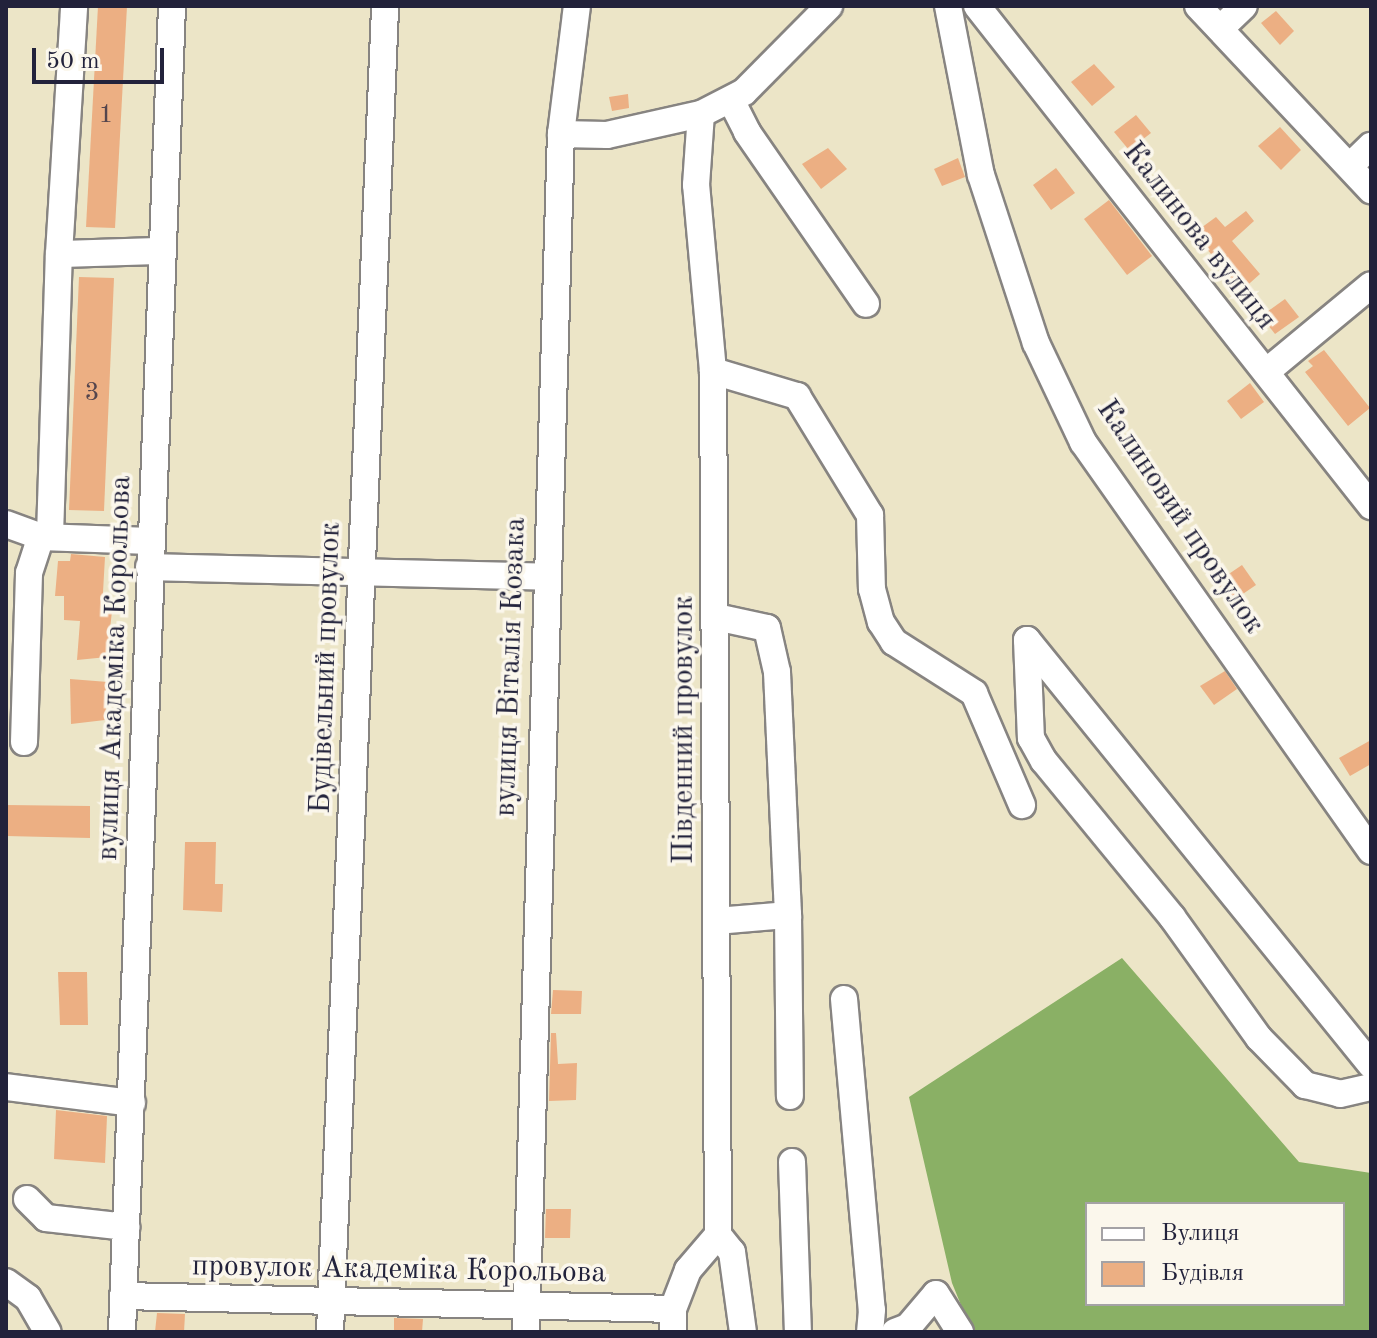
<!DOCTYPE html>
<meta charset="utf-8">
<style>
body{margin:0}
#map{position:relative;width:1377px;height:1338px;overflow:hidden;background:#ece5c7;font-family:"Old Standard TT",serif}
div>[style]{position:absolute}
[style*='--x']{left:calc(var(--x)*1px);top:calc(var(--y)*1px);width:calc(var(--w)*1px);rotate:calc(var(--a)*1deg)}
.forest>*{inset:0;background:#8ab065}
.building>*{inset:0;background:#ecaf83}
.roads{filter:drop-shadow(2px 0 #878481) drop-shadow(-2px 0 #878481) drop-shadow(0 2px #878481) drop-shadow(0 -2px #878481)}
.minor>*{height:26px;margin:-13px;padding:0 13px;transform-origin:13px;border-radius:13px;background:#fff}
span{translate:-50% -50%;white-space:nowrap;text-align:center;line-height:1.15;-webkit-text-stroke:7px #fbf7ec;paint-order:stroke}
.number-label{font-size:26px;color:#54454d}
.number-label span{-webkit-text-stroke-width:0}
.street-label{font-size:30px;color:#22223b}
.frame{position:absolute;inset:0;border:8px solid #22223b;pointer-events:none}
.legend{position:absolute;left:1085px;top:1202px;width:260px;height:104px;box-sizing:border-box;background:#fbf7ec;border:2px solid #a4a2a5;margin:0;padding:10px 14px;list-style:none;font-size:24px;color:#22223b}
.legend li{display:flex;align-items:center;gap:16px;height:40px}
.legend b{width:40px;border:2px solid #a4a2a5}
.scale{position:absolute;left:32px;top:48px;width:132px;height:36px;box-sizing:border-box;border:4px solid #22223b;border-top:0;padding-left:10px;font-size:24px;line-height:28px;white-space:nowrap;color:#22223b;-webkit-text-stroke:6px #fbf7ec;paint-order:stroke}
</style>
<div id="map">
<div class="forest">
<div style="clip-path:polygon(evenodd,1122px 958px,1299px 1162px,1371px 1173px,1371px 1332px,972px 1332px,952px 1283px,909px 1097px,1122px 958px,1087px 1204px,1343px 1204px,1343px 1304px,1087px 1304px,1087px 1204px)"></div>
</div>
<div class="building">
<div style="clip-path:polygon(98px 6px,127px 6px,115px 228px,86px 227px)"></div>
<div style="clip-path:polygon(1276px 11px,1294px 31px,1280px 45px,1261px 23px)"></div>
<div style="clip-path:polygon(1094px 64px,1115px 87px,1092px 106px,1071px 82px)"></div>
<div style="clip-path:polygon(628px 94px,629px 108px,612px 111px,609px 97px)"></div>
<div style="clip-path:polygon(1136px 115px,1151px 133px,1129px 150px,1114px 132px)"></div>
<div style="clip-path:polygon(1280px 127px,1301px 150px,1281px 170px,1258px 146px)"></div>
<div style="clip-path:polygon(828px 148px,847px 169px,821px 189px,802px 164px)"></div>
<div style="clip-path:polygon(958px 158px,965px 177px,942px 186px,934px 169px)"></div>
<div style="clip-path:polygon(1056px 168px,1075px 193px,1051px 210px,1033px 185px)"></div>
<div style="clip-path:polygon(1109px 200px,1152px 256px,1127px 275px,1084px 219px)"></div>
<div style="clip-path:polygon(1246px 211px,1254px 221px,1232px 241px,1260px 274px,1241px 291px,1194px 233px,1216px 217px,1225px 227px)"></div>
<div style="clip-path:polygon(79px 277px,114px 278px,104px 511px,69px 510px)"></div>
<div style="clip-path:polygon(1285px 299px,1299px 317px,1275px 334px,1261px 316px)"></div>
<div style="clip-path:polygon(1324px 350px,1370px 408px,1348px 426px,1305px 372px,1313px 366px,1308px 361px)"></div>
<div style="clip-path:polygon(1250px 383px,1264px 402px,1241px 419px,1227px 401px)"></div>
<div style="clip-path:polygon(71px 554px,105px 557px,102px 610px,112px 611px,107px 657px,77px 660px,80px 621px,64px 620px,64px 596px,55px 596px,58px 561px,70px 561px)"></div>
<div style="clip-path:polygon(1242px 565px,1256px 585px,1231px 602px,1217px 582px)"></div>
<div style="clip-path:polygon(1225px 671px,1237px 689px,1214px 705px,1200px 686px)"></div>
<div style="clip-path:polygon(70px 679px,108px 682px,105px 720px,71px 724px)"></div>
<div style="clip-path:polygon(1371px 740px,1371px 764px,1350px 776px,1339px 758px)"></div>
<div style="clip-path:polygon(6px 805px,90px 806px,90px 838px,6px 836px)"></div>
<div style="clip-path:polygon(185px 842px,216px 842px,215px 884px,223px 884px,222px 912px,183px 910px)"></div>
<div style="clip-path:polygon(58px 972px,87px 972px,88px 1025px,60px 1025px)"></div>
<div style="clip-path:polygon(553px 990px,582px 991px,581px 1014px,551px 1014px)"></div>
<div style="clip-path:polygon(551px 1033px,556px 1033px,558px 1064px,577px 1063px,576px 1100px,549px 1101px)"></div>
<div style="clip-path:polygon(56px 1110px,107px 1116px,105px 1163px,54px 1159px)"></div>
<div style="clip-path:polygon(546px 1209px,571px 1209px,570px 1238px,545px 1238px)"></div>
<div style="clip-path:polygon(157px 1313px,185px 1314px,184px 1332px,155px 1332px)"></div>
<div style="clip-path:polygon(394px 1318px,423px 1319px,422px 1332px,394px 1332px)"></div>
</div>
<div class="roads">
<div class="minor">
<div style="--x:948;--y:6;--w:172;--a:79"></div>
<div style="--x:981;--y:175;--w:177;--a:71.9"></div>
<div style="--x:1036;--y:343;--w:110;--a:64.6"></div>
<div style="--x:1083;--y:442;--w:500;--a:54.85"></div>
<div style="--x:977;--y:6;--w:637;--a:51.76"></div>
<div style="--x:1198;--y:6;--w:253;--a:46.8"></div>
<div style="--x:1220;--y:29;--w:33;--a:-44"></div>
<div style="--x:731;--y:100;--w:36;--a:63"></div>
<div style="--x:747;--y:132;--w:209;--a:55.3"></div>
<div style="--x:561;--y:134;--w:46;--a:1.2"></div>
<div style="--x:607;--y:135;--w:96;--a:-12.6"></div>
<div style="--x:701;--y:114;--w:48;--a:-27.1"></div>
<div style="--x:744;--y:92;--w:121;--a:-45.3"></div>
<div style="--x:1350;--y:166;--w:29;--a:-44"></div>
<div style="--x:59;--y:254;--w:248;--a:-86.5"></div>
<div style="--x:713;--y:371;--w:88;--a:16.6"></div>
<div style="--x:797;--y:396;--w:140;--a:58.5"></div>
<div style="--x:870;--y:515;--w:74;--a:88.5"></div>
<div style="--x:872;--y:589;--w:34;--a:75"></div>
<div style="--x:881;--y:622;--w:24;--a:57"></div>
<div style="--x:894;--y:642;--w:95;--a:32.5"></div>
<div style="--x:974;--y:693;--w:122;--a:66.8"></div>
<div style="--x:1266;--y:372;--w:136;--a:-39.6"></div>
<div style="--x:6;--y:524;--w:37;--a:20"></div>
<div style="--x:41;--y:537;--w:109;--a:2.1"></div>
<div style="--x:50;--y:536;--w:282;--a:-88.2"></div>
<div style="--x:59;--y:254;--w:101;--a:-1.7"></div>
<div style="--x:149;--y:567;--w:397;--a:1.4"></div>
<div style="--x:716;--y:617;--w:52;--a:12.2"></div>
<div style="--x:767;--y:628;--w:45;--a:77.2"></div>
<div style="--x:777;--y:672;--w:243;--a:87.4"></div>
<div style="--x:788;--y:915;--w:71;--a:175.2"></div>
<div style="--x:1027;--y:640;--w:98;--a:87.7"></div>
<div style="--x:1031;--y:738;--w:26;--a:61"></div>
<div style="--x:1044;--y:761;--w:202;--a:50.6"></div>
<div style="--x:1172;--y:917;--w:149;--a:54.3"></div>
<div style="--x:1259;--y:1038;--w:66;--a:45.6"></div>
<div style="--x:1305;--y:1085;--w:36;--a:14"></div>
<div style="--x:1340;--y:1094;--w:32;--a:-13"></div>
<div style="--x:1027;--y:640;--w:547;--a:51.01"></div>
<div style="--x:24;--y:742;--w:169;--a:-88.3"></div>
<div style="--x:29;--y:573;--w:38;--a:-72"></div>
<div style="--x:788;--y:915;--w:181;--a:89.4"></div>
<div style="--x:844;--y:999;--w:312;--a:84.9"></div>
<div style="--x:872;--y:1310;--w:22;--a:95"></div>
<div style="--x:6;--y:1087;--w:127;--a:7.2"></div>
<div style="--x:792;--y:1162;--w:170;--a:88"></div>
<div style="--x:27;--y:1199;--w:27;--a:45"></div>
<div style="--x:46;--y:1218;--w:81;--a:6.4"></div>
<div style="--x:718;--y:1235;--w:22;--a:51"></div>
<div style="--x:732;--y:1252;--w:81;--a:82.2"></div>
<div style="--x:6;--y:1282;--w:27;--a:36"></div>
<div style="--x:28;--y:1298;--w:39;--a:60"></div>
<div style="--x:123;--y:1296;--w:550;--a:1.35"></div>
<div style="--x:122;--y:1332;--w:1327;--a:-87.84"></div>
<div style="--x:330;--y:1332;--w:1327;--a:-87.62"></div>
<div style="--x:526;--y:1332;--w:1199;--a:-88.33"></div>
<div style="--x:561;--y:134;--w:129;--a:-82.9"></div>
<div style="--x:673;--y:1332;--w:23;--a:-90"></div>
<div style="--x:673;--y:1309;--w:42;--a:-69"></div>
<div style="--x:688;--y:1270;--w:46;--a:-49.4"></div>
<div style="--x:718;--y:1235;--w:864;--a:-90.33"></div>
<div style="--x:713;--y:371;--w:187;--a:-95.2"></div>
<div style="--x:696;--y:185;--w:71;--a:-86"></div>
<div style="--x:895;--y:1332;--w:14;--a:-21"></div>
<div style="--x:908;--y:1327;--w:43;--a:-49.7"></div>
<div style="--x:936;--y:1294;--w:45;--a:57.7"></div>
</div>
</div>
<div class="number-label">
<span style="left:106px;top:116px">1</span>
<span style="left:92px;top:394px">3</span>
</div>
<div class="street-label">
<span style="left:1199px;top:236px;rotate:52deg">Калинова вулиця</span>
<span style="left:1180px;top:517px;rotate:56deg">Калиновий провулок</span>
<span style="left:511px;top:667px;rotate:-88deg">вулиця Віталія Козака</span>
<span style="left:115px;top:668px;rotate:-88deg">вулиця Академіка Корольова</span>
<span style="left:326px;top:668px;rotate:-88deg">Будівельний провулок</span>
<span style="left:684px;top:730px;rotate:-90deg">Південний провулок</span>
<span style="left:399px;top:1270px;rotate:1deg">провулок Академіка Корольова</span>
</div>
<div class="frame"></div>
<ul class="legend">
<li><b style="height:10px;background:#fff"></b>Вулиця</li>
<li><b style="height:22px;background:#ecaf83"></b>Будівля</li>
</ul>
<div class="scale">50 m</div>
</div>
